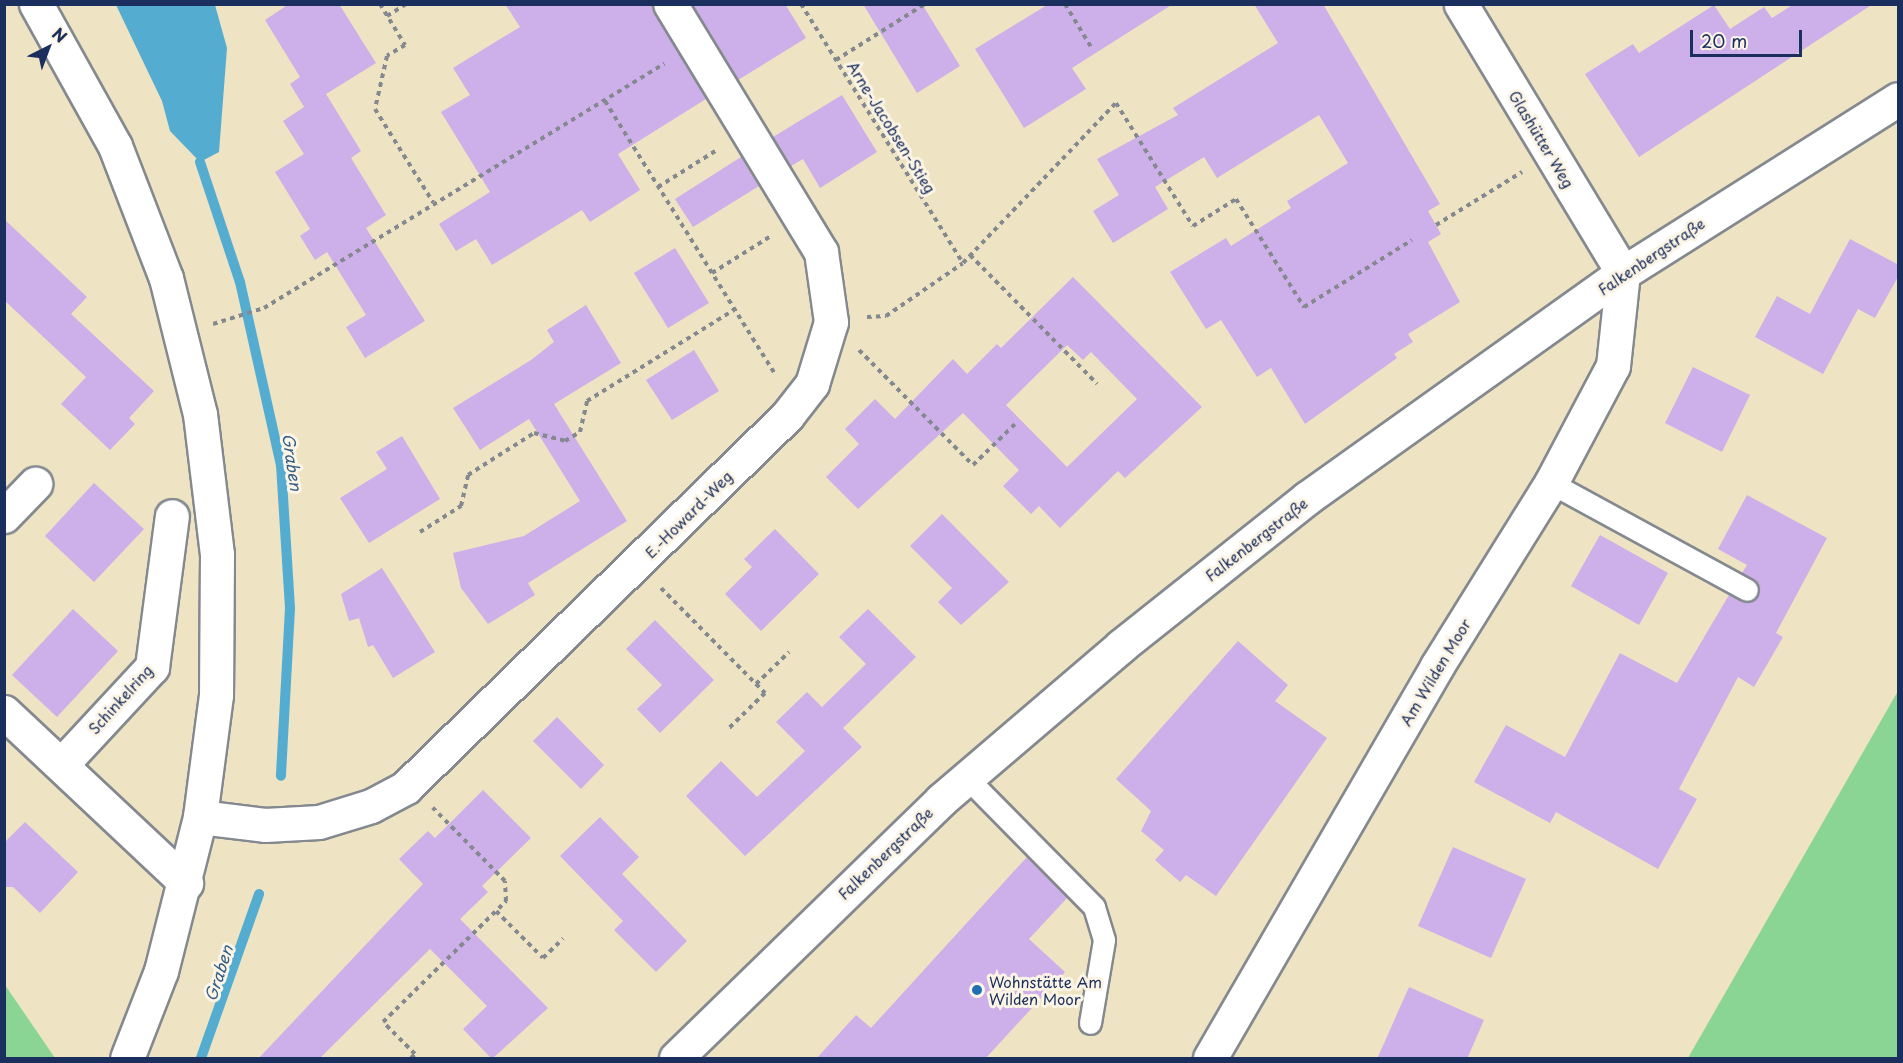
<!DOCTYPE html>
<meta charset="utf-8">
<style>
body{margin:0}
#map{position:relative;width:1903px;height:1063px;overflow:hidden;background:#eee3c2;font-family:"Playpen Sans",sans-serif}
div>[style]{position:absolute}
[style*='--x']{left:calc(var(--x)*1px);top:calc(var(--y)*1px);width:calc(var(--w)*1px);rotate:calc(var(--a)*1deg)}
.green>*{inset:0;background:#8ad593}
.water>*{inset:0;background:#54add1}
.stream>*{height:10px;margin:-5px;padding:0 5px;transform-origin:5px;border-radius:5px;background:#54add1}
.building>*{inset:0;background:#cdb0e9}
.path>*{height:4px;margin-top:-2px;transform-origin:0;background:repeating-linear-gradient(90deg,#848990 0 4.5px,transparent 0 9px)}
.roads{filter:drop-shadow(2px 0 #848990) drop-shadow(-2px 0 #848990) drop-shadow(0 2px #848990) drop-shadow(0 -2px #848990)}
.lane>*{height:21px;margin:-10.5px;padding:0 10.5px;transform-origin:10.5px;border-radius:10.5px;background:#fff}
.street>*{height:33px;margin:-16.5px;padding:0 16.5px;transform-origin:16.5px;border-radius:16.5px;background:#fff}
.dots>*{width:16px;height:16px;translate:-50% -50%;box-sizing:border-box;border:3px solid #fcf5e5;border-radius:50%}
span{translate:-50% -50%;white-space:nowrap;text-align:center;line-height:1.15;-webkit-text-stroke:6px #fcf5e5;paint-order:stroke}
.street-label{font-size:15px;color:#1b2f5e}
.poi-label{font-size:15px;color:#1b2f5e}
.left{translate:0 -50%;text-align:left}
.water-label{font-size:16px;color:#2f5b86;font-style:italic}
.frame{position:absolute;inset:0;border:6px solid #1b2f5e;pointer-events:none}
.north{position:absolute;left:18px;top:18px;width:60px;height:60px;-webkit-text-stroke:4px #fcf5e5;paint-order:stroke;rotate:42deg;font-size:16px;font-weight:700;line-height:24px;text-align:center;color:#1b2f5e}
.north::after{content:'';display:block;margin:auto;width:21px;height:27px;background:#1b2f5e;clip-path:polygon(50% 0,100% 100%,50% 72%,0 100%)}
.scale{position:absolute;left:1690px;top:30px;width:112px;height:27px;box-sizing:border-box;border:3px solid #1b2f5e;border-top:0;padding-left:8px;font-size:18px;line-height:21px;white-space:nowrap;color:#1b2f5e;-webkit-text-stroke:4px #fcf5e5;paint-order:stroke}
</style>
<div id="map">
<div class="green">
<div style="clip-path:polygon(1898px 691px,1898px 1058px,1688px 1058px)"></div>
<div style="clip-path:polygon(5px 985px,55px 1058px,5px 1058px)"></div>
</div>
<div class="water">
<div style="clip-path:polygon(116px 5px,215px 5px,227px 48px,219px 152px,200px 162px,170px 131px,162px 101px)"></div>
</div>
<div class="stream">
<div style="--x:200;--y:162;--w:126;--a:71.6"></div>
<div style="--x:240;--y:282;--w:188;--a:77.4"></div>
<div style="--x:281;--y:465;--w:143;--a:86.4"></div>
<div style="--x:290;--y:608;--w:168;--a:93.1"></div>
<div style="--x:201;--y:1058;--w:174;--a:-70.5"></div>
</div>
<div class="building">
<div style="clip-path:polygon(289px 4px,339px 4px,376px 63px,326px 94px,361px 151px,351px 158px,386px 215px,366px 228px,425px 321px,365px 358px,346px 327px,366px 315px,327px 252px,315px 260px,300px 236px,310px 229px,275px 172px,304px 154px,283px 121px,304px 107px,290px 84px,300px 77px,265px 20px)"></div>
<div style="clip-path:polygon(505px 4px,651px 4px,706px 99px,618px 154px,640px 190px,590px 222px,582px 210px,492px 265px,476px 239px,456px 251px,439px 224px,490px 192px,441px 112px,470px 95px,453px 68px,520px 27px)"></div>
<div style="clip-path:polygon(692px 4px,785px 4px,806px 38px,738px 80px)"></div>
<div style="clip-path:polygon(863px 4px,922px 4px,960px 66px,917px 93px)"></div>
<div style="clip-path:polygon(1173px 4px,1072px 68px,1086px 89px,1024px 128px,975px 49px,1047px 5px)"></div>
<div style="clip-path:polygon(1254px 4px,1323px 4px,1440px 204px,1428px 211px,1441px 234px,1428px 242px,1460px 302px,1408px 334px,1413px 342px,1394px 354px,1397px 358px,1305px 424px,1271px 368px,1257px 377px,1221px 320px,1206px 329px,1170px 272px,1226px 238px,1231px 246px,1291px 208px,1287px 201px,1348px 163px,1319px 115px,1217px 178px,1204px 157px,1155px 187px,1168px 209px,1113px 243px,1093px 211px,1119px 195px,1097px 159px,1178px 115px,1173px 108px,1278px 43px)"></div>
<div style="clip-path:polygon(1794px 4px,1873px 4px,1639px 157px,1585px 74px,1633px 44px,1639px 53px,1714px 5px,1730px 29px,1764px 7px,1772px 18px)"></div>
<div style="clip-path:polygon(842px 95px,877px 152px,820px 188px,803px 159px,791px 166px,773px 137px)"></div>
<div style="clip-path:polygon(741px 157px,759px 186px,693px 227px,675px 199px)"></div>
<div style="clip-path:polygon(4px 219px,87px 297px,71px 314px,154px 391px,129px 418px,135px 424px,110px 450px,61px 404px,86px 377px,4px 300px)"></div>
<div style="clip-path:polygon(1850px 239px,1899px 265px,1899px 275px,1875px 318px,1858px 309px,1823px 374px,1755px 337px,1777px 296px,1810px 314px)"></div>
<div style="clip-path:polygon(675px 248px,709px 303px,668px 328px,634px 273px)"></div>
<div style="clip-path:polygon(evenodd,1073px 277px,1202px 407px,1125px 478px,1118px 471px,1060px 528px,1039px 506px,1031px 514px,1003px 486px,1019px 470px,963px 413px,858px 509px,826px 477px,859px 444px,845px 429px,875px 399px,895px 419px,953px 359px,967px 374px,997px 344px,1001px 348px,1073px 277px,1067px 345px,1083px 360px,1091px 352px,1137px 399px,1067px 467px,1006px 405px,1067px 345px)"></div>
<div style="clip-path:polygon(586px 305px,621px 363px,554px 404px,627px 521px,528px 583px,535px 595px,488px 624px,461px 588px,453px 553px,524px 536px,580px 501px,529px 419px,480px 450px,453px 408px,531px 360px,554px 342px,547px 330px)"></div>
<div style="clip-path:polygon(694px 350px,719px 391px,672px 420px,646px 380px)"></div>
<div style="clip-path:polygon(1693px 367px,1750px 395px,1722px 452px,1665px 423px)"></div>
<div style="clip-path:polygon(402px 436px,440px 499px,369px 543px,340px 498px,387px 469px,376px 452px)"></div>
<div style="clip-path:polygon(94px 483px,144px 529px,94px 582px,45px 536px)"></div>
<div style="clip-path:polygon(1747px 495px,1827px 538px,1776px 633px,1783px 637px,1754px 687px,1738px 677px,1679px 789px,1697px 799px,1658px 869px,1556px 812px,1550px 823px,1474px 782px,1506px 725px,1565px 757px,1620px 653px,1677px 683px,1729px 595px,1747px 603px,1758px 596px,1758px 583px,1742px 573px,1747px 565px,1718px 549px)"></div>
<div style="clip-path:polygon(942px 514px,1009px 582px,961px 625px,938px 602px,952px 588px,910px 546px)"></div>
<div style="clip-path:polygon(775px 529px,819px 574px,761px 631px,725px 594px,752px 567px,744px 559px)"></div>
<div style="clip-path:polygon(1600px 535px,1668px 573px,1639px 625px,1571px 586px)"></div>
<div style="clip-path:polygon(382px 568px,435px 652px,393px 678px,373px 645px,368px 647px,359px 618px,349px 621px,341px 594px)"></div>
<div style="clip-path:polygon(73px 609px,118px 651px,57px 717px,12px 675px)"></div>
<div style="clip-path:polygon(868px 609px,916px 657px,843px 728px,862px 747px,745px 856px,686px 796px,721px 761px,757px 797px,805px 751px,776px 722px,807px 692px,822px 707px,866px 664px,839px 637px)"></div>
<div style="clip-path:polygon(655px 620px,714px 680px,660px 733px,637px 709px,662px 685px,626px 649px)"></div>
<div style="clip-path:polygon(1238px 641px,1288px 685px,1275px 701px,1327px 738px,1216px 896px,1186px 875px,1180px 882px,1155px 860px,1164px 850px,1141px 831px,1151px 811px,1116px 779px)"></div>
<div style="clip-path:polygon(557px 717px,604px 765px,581px 789px,533px 741px)"></div>
<div style="clip-path:polygon(483px 790px,531px 838px,482px 886px,488px 892px,460px 919px,548px 1008px,492px 1059px,463px 1029px,487px 1006px,430px 949px,319px 1059px,258px 1059px,423px 884px,399px 859px,428px 831px,435px 838px)"></div>
<div style="clip-path:polygon(600px 817px,639px 857px,622px 874px,687px 941px,656px 972px,614px 930px,623px 921px,560px 856px)"></div>
<div style="clip-path:polygon(25px 822px,78px 872px,40px 913px,13px 887px,4px 887px,4px 843px)"></div>
<div style="clip-path:polygon(1453px 847px,1526px 879px,1491px 958px,1418px 926px)"></div>
<div style="clip-path:polygon(1027px 857px,1067px 898px,1029px 939px,1065px 972px,985px 1059px,816px 1059px,856px 1015px,871px 1028px)"></div>
<div style="clip-path:polygon(1409px 987px,1484px 1020px,1467px 1059px,1377px 1059px)"></div>
</div>
<div class="path">
<div style="--x:380;--y:4;--w:48;--a:58.6"></div>
<div style="--x:405;--y:45;--w:21;--a:149"></div>
<div style="--x:387;--y:56;--w:54;--a:102.8"></div>
<div style="--x:375;--y:109;--w:110;--a:58.1"></div>
<div style="--x:801;--y:4;--w:305;--a:58"></div>
<div style="--x:1065;--y:4;--w:50;--a:58.8"></div>
<div style="--x:387;--y:16;--w:22;--a:-32"></div>
<div style="--x:836;--y:60;--w:105;--a:-32.2"></div>
<div style="--x:605;--y:101;--w:320;--a:58.1"></div>
<div style="--x:658;--y:187;--w:70;--a:-32.1"></div>
<div style="--x:1436;--y:225;--w:101;--a:-31.6"></div>
<div style="--x:970;--y:255;--w:181;--a:45.4"></div>
<div style="--x:712;--y:273;--w:70;--a:-32.1"></div>
<div style="--x:867;--y:317;--w:19;--a:-3"></div>
<div style="--x:886;--y:316;--w:93;--a:-34.5"></div>
<div style="--x:963;--y:263;--w:221;--a:-46.3"></div>
<div style="--x:1116;--y:103;--w:145;--a:58"></div>
<div style="--x:1193;--y:226;--w:51;--a:-32.1"></div>
<div style="--x:1236;--y:199;--w:128;--a:57.8"></div>
<div style="--x:1304;--y:307;--w:127;--a:-31.8"></div>
<div style="--x:213;--y:324;--w:53;--a:-17.4"></div>
<div style="--x:264;--y:308;--w:469;--a:-31.4"></div>
<div style="--x:859;--y:350;--w:162;--a:45.3"></div>
<div style="--x:973;--y:465;--w:60;--a:-44.3"></div>
<div style="--x:420;--y:532;--w:49;--a:-32.4"></div>
<div style="--x:461;--y:506;--w:32;--a:-77"></div>
<div style="--x:468;--y:475;--w:78;--a:-32.5"></div>
<div style="--x:534;--y:433;--w:32;--a:14"></div>
<div style="--x:565;--y:441;--w:17;--a:-31"></div>
<div style="--x:580;--y:432;--w:32;--a:-77"></div>
<div style="--x:587;--y:401;--w:173;--a:-31.8"></div>
<div style="--x:661;--y:588;--w:148;--a:45.3"></div>
<div style="--x:765;--y:693;--w:53;--a:135.8"></div>
<div style="--x:756;--y:684;--w:46;--a:-44.1"></div>
<div style="--x:496;--y:911;--w:66;--a:45"></div>
<div style="--x:543;--y:958;--w:28;--a:-44"></div>
<div style="--x:411;--y:1058;--w:6;--a:-45"></div>
<div style="--x:415;--y:1054;--w:45;--a:-135"></div>
<div style="--x:383;--y:1022;--w:173;--a:-44.5"></div>
<div style="--x:506;--y:901;--w:20;--a:-93"></div>
<div style="--x:505;--y:881;--w:103;--a:-134.6"></div>
</div>
<div class="roads">
<div class="lane">
<div style="--x:1551;--y:483;--w:223;--a:28.6"></div>
<div style="--x:967;--y:778;--w:181;--a:45.4"></div>
<div style="--x:1094;--y:907;--w:34;--a:73"></div>
<div style="--x:1104;--y:940;--w:84;--a:99.6"></div>
</div>
<div class="street">
<div style="--x:36;--y:4;--w:162;--a:60.9"></div>
<div style="--x:115;--y:146;--w:142;--a:68.9"></div>
<div style="--x:166;--y:278;--w:140;--a:76"></div>
<div style="--x:200;--y:414;--w:141;--a:83.1"></div>
<div style="--x:217;--y:554;--w:141;--a:90.4"></div>
<div style="--x:216;--y:695;--w:123;--a:97.5"></div>
<div style="--x:200;--y:817;--w:159;--a:104.2"></div>
<div style="--x:161;--y:971;--w:93;--a:111.3"></div>
<div style="--x:4;--y:516;--w:45;--a:-45.9"></div>
<div style="--x:4;--y:712;--w:250;--a:43.2"></div>
<div style="--x:61;--y:765;--w:134;--a:-47.1"></div>
<div style="--x:152;--y:667;--w:152;--a:-82.5"></div>
<div style="--x:200;--y:817;--w:65;--a:7"></div>
<div style="--x:265;--y:825;--w:54;--a:-3.2"></div>
<div style="--x:319;--y:822;--w:54;--a:-17.1"></div>
<div style="--x:371;--y:806;--w:40;--a:-28"></div>
<div style="--x:406;--y:787;--w:532;--a:-44.24"></div>
<div style="--x:787;--y:416;--w:41;--a:-52"></div>
<div style="--x:812;--y:384;--w:65;--a:-73"></div>
<div style="--x:831;--y:322;--w:71;--a:-98.1"></div>
<div style="--x:821;--y:252;--w:290;--a:-121.3"></div>
<div style="--x:676;--y:1058;--w:370;--a:-44.2"></div>
<div style="--x:941;--y:800;--w:237;--a:-40.5"></div>
<div style="--x:1121;--y:646;--w:238;--a:-38.5"></div>
<div style="--x:1307;--y:498;--w:388;--a:-35.5"></div>
<div style="--x:1623;--y:273;--w:325;--a:-32.3"></div>
<div style="--x:1210;--y:1058;--w:453;--a:-59.9"></div>
<div style="--x:1437;--y:666;--w:216;--a:-58.1"></div>
<div style="--x:1551;--y:483;--w:132;--a:-62.1"></div>
<div style="--x:1613;--y:366;--w:94;--a:-83.9"></div>
<div style="--x:1623;--y:273;--w:314;--a:-121.1"></div>
</div>
</div>
<div class="dots">
<div style="left:977px;top:990px;background:#1f6fb2"></div>
</div>
<div class="street-label">
<span style="left:892px;top:127px;rotate:58deg">Arne-Jacobsen-Stieg</span>
<span style="left:1542px;top:139px;rotate:59deg">Glashütter Weg</span>
<span style="left:1651px;top:256px;rotate:-34deg">Falkenbergstraße</span>
<span style="left:688px;top:514px;rotate:-45deg">E.-Howard-Weg</span>
<span style="left:1256px;top:539px;rotate:-38deg">Falkenbergstraße</span>
<span style="left:1435px;top:672px;rotate:-59deg">Am Wilden Moor</span>
<span style="left:120px;top:699px;rotate:-48deg">Schinkelring</span>
<span style="left:885px;top:853px;rotate:-44deg">Falkenbergstraße</span>
</div>
<div class="poi-label">
<span class="left" style="left:989px;top:990px">Wohnstätte Am<br>Wilden Moor</span>
</div>
<div class="water-label">
<span style="left:293px;top:462px;rotate:82deg">Graben</span>
<span style="left:218px;top:973px;rotate:-72deg">Graben</span>
</div>
<div class="frame"></div>
<div class="north">N</div>
<div class="scale">20 m</div>
</div>
